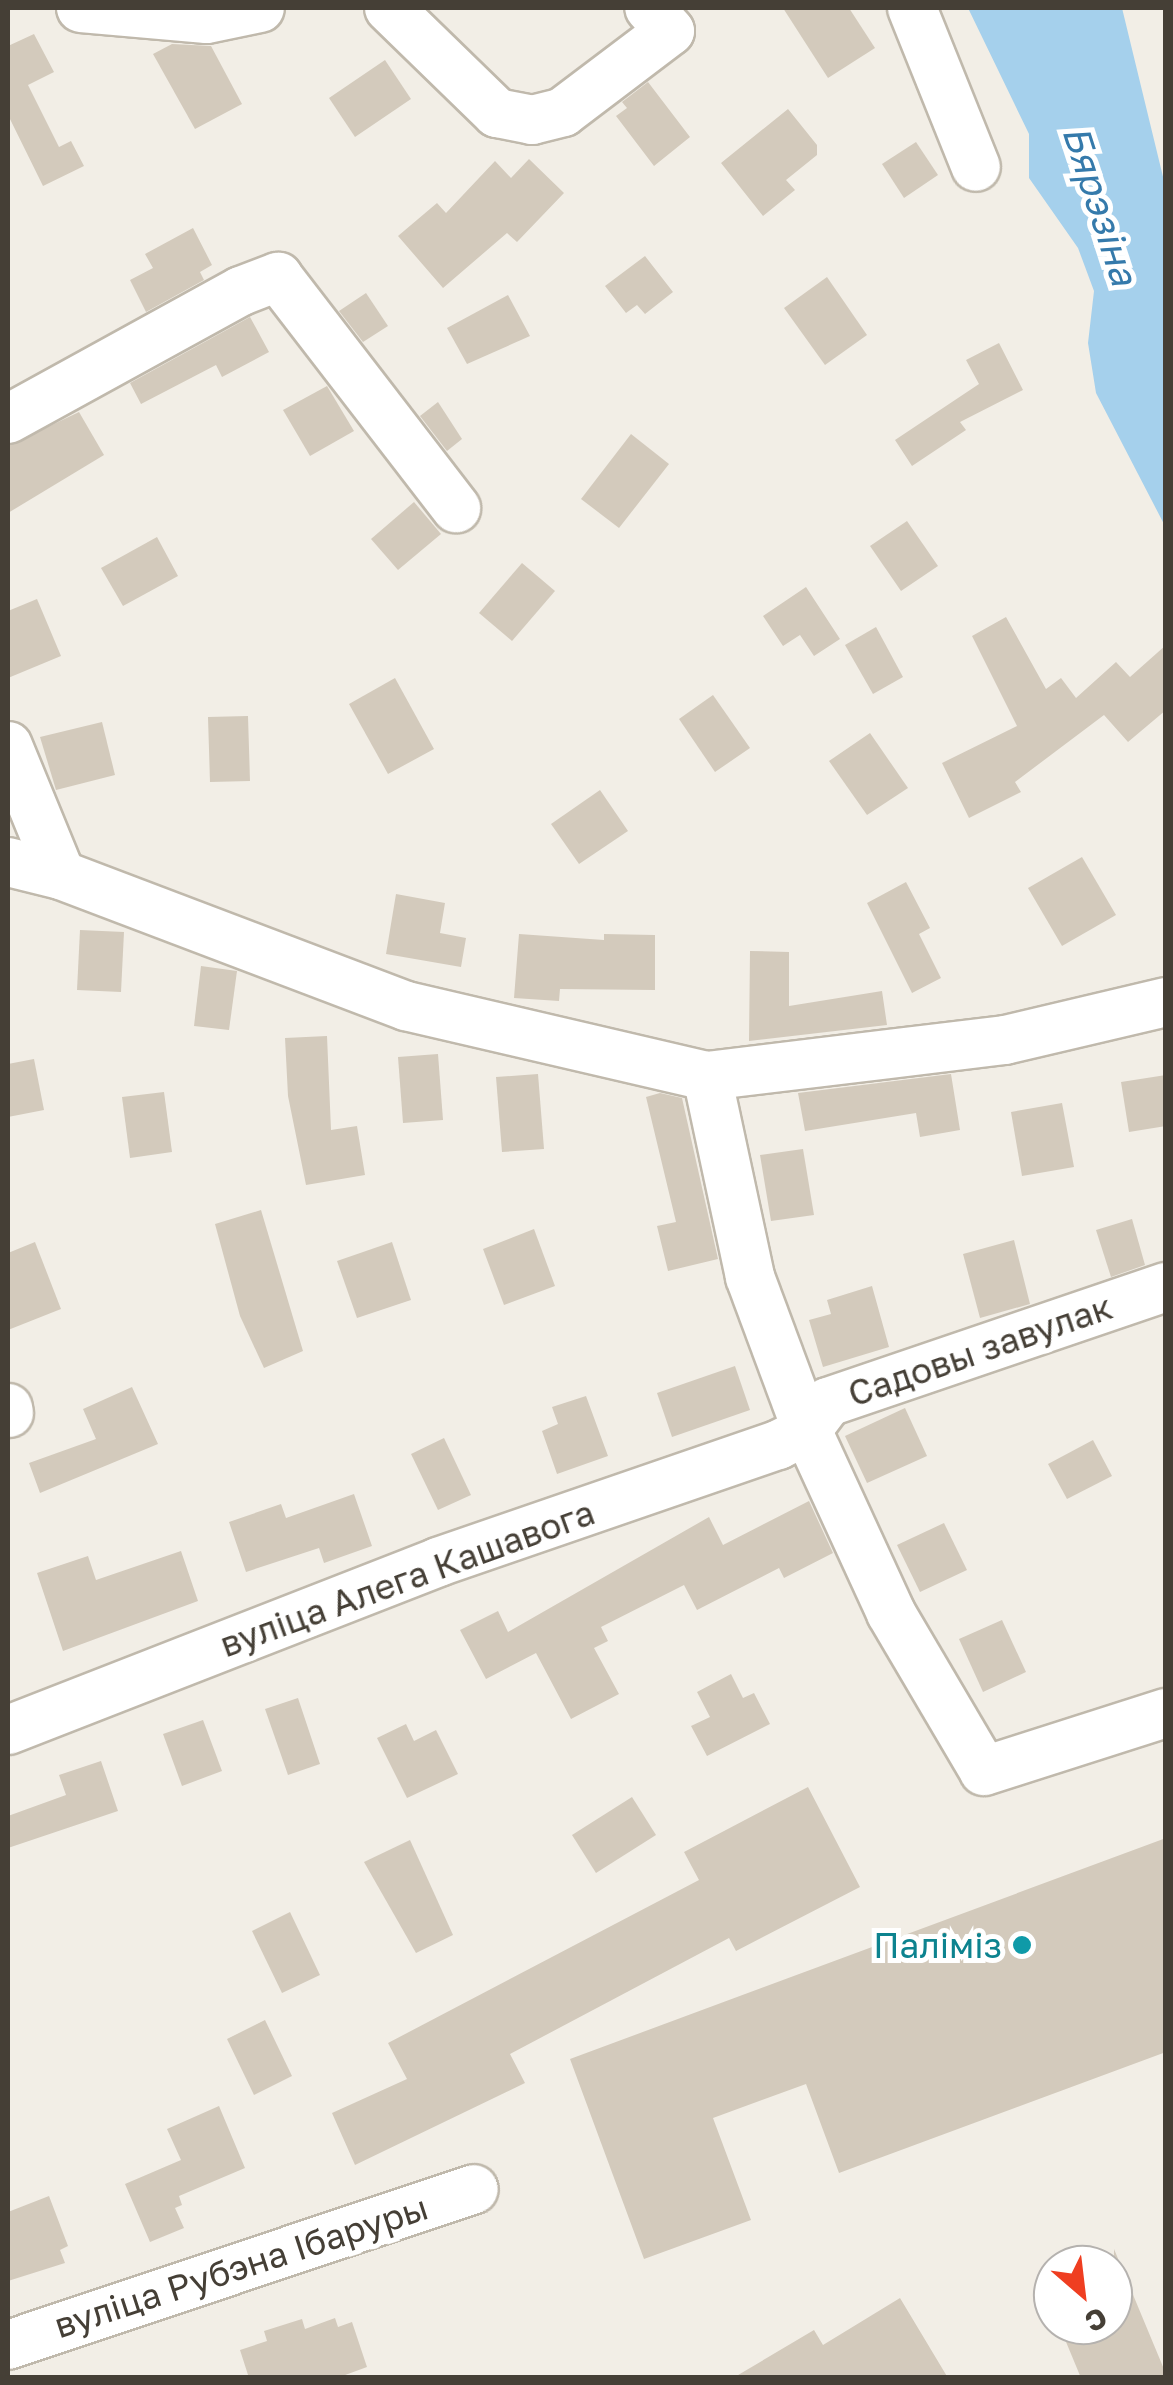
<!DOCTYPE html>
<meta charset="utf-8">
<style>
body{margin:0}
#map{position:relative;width:1173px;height:2385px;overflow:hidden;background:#f2eee6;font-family:"Golos Text",sans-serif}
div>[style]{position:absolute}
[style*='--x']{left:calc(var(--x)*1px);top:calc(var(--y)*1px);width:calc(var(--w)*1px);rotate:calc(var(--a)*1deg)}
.water>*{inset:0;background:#a5d0ec}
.building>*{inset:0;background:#d3cabc}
.roads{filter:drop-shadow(2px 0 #c0b9ac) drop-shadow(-2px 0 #c0b9ac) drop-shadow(0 2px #c0b9ac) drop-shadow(0 -2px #c0b9ac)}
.minor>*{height:48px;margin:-24px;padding:0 24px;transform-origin:24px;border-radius:24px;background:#fff}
.dots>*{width:28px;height:28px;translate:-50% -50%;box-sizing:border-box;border:5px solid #fff;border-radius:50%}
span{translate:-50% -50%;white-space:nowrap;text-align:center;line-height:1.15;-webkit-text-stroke:10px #fff;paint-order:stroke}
.street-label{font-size:35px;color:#453f36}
.culture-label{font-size:35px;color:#0d838f}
.right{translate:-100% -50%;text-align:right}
.water-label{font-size:38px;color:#357aab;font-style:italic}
.frame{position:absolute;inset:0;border:10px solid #453f36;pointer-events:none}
.north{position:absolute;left:1033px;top:2245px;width:100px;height:100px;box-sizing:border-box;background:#fff;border:2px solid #b5b2af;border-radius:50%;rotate:152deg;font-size:28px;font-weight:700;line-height:40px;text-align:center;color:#453f36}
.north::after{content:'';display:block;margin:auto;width:35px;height:45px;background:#ef3e21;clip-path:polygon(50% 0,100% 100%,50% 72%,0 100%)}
</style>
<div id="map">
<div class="water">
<div style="clip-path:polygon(968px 8px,1122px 8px,1165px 185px,1165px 526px,1096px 393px,1088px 343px,1094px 291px,1078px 248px,1029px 178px,1029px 134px)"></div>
</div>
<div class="building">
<div style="clip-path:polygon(783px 8px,849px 8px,875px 48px,828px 78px)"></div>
<div style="clip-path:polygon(34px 34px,54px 72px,28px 85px,59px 147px,71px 141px,84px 166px,43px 186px,8px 115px,8px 46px)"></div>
<div style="clip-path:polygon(172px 44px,211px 46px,242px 104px,195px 129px,153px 54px)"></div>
<div style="clip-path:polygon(385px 60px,411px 99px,355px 137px,329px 98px)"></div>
<div style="clip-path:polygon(648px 82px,690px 137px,654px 166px,616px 116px,627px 108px,622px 102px)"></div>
<div style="clip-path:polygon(788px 109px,817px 145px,817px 155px,786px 180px,795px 190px,763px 216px,721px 163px)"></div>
<div style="clip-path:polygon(916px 142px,938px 175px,904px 198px,882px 164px)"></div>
<div style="clip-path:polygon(529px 159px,564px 193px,517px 242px,507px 233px,443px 288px,398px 236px,437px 203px,446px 213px,495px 161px,511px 178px)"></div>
<div style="clip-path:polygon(193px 228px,212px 265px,200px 272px,204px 280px,146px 312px,130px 280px,153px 268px,145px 254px)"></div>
<div style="clip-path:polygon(645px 256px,673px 292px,645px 314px,637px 305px,626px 313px,605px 286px)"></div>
<div style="clip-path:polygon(827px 277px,867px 335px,825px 365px,784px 308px)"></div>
<div style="clip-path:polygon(366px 293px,388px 326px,363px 342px,339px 311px)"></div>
<div style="clip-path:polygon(508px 295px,530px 336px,467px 364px,447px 328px)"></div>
<div style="clip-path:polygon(250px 317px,269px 352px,222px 377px,216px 365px,141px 404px,130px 383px)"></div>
<div style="clip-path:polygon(999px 343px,1023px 390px,960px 422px,966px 430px,912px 466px,895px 440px,979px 384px,966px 360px)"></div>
<div style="clip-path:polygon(327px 386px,354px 431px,310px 456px,283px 410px)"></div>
<div style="clip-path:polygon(438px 402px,462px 439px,447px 451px,420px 416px)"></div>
<div style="clip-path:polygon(79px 412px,104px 455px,8px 513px,8px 446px)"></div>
<div style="clip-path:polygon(631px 434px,669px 464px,619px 528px,581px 499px)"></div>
<div style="clip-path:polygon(414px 502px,441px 534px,398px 570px,371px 539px)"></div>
<div style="clip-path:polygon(907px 521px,938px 566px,901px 591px,870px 546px)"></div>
<div style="clip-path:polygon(157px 537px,178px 576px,123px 606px,101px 568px)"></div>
<div style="clip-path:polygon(522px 563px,555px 591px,512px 641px,479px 613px)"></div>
<div style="clip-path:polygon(806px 587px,840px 639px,814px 656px,800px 635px,783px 646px,763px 616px)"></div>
<div style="clip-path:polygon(37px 599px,61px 656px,8px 678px,8px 611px)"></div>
<div style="clip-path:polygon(1006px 617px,1046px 689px,1061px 678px,1076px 698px,1116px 662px,1130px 677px,1166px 645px,1166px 710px,1128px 742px,1104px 715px,1015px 782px,1021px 792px,969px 818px,942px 763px,1017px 726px,972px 636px)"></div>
<div style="clip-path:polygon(876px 627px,903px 677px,873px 694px,845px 645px)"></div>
<div style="clip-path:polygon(395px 678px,434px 749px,388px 774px,349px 704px)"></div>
<div style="clip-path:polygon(713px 695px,750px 748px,715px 772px,679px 719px)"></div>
<div style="clip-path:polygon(248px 716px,250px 781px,210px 782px,208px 717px)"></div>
<div style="clip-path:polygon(102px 722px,115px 775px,56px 790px,40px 737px)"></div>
<div style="clip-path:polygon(870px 733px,908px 788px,867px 815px,829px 761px)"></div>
<div style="clip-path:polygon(600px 790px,628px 831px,579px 864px,551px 824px)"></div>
<div style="clip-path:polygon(1082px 857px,1116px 915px,1062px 946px,1028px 888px)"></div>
<div style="clip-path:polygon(906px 882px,930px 928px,919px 934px,941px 978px,912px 993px,867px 903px)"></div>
<div style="clip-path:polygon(396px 894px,445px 903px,440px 933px,466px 938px,461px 967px,386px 954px)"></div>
<div style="clip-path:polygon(80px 930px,124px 932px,121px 992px,77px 990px)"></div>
<div style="clip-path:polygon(519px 934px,604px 940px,604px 934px,655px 935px,655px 990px,560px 989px,559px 1001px,514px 998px)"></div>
<div style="clip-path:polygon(750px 951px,789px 952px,789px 1006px,882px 991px,887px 1025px,749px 1041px)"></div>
<div style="clip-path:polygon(201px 966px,237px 971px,229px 1030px,194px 1026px)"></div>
<div style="clip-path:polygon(327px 1036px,331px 1130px,357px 1126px,365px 1175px,306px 1185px,288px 1096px,285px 1038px)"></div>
<div style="clip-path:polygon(438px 1054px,443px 1120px,403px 1123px,398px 1057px)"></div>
<div style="clip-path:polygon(34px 1059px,44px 1110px,8px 1117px,8px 1064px)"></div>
<div style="clip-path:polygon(538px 1074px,544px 1149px,502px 1152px,496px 1077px)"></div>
<div style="clip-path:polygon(951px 1074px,960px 1130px,920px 1137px,916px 1113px,805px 1131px,798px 1093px)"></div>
<div style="clip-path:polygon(1166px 1075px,1166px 1126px,1129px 1132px,1121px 1082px)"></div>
<div style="clip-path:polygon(164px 1092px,172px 1152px,130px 1158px,122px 1097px)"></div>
<div style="clip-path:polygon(660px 1093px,682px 1098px,718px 1259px,668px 1271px,657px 1226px,676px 1222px,646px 1097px)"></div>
<div style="clip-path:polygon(1062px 1103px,1074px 1167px,1022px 1176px,1011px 1112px)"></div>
<div style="clip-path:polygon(803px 1149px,814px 1215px,771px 1221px,760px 1155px)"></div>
<div style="clip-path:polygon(261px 1210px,303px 1351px,264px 1368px,240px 1316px,215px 1224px)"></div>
<div style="clip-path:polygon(1132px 1219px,1145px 1265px,1111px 1277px,1096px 1230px)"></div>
<div style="clip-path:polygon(534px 1229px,555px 1286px,504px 1305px,483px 1249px)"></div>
<div style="clip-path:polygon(1014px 1240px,1030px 1304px,980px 1318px,963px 1254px)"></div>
<div style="clip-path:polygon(35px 1242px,61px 1309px,8px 1330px,8px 1253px)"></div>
<div style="clip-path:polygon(392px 1242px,411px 1300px,357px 1318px,337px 1261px)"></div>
<div style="clip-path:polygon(872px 1286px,889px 1347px,823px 1367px,809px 1320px,831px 1314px,827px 1300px)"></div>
<div style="clip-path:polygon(735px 1366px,750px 1410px,672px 1437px,657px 1393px)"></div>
<div style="clip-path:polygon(132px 1387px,158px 1444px,40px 1493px,29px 1463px,96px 1439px,83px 1409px)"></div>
<div style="clip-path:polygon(586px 1396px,608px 1456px,557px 1474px,542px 1431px,558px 1424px,552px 1407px)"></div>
<div style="clip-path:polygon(905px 1408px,927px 1456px,867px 1483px,845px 1436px)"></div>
<div style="clip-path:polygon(444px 1438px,471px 1495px,438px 1510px,411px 1454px)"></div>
<div style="clip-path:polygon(1093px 1440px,1112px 1476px,1067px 1499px,1048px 1464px)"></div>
<div style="clip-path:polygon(354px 1494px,372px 1546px,324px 1563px,319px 1548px,246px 1572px,229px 1522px,281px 1504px,286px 1518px)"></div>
<div style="clip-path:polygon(809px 1501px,833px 1553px,784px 1578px,779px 1568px,697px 1610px,684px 1585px,601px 1627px,608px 1641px,594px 1648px,619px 1694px,571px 1719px,536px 1653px,486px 1679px,460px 1630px,498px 1611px,508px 1632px,709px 1517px,723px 1545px)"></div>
<div style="clip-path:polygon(944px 1523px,967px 1570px,920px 1592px,897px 1545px)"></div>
<div style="clip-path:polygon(181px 1551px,198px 1601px,63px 1651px,37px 1573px,88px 1556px,96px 1580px)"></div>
<div style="clip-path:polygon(1002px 1620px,1026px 1672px,983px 1692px,959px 1639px)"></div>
<div style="clip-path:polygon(731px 1674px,743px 1698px,754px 1693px,770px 1724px,707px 1756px,691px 1726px,710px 1717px,697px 1692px)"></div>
<div style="clip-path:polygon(298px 1698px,320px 1764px,288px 1775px,265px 1709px)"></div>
<div style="clip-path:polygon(203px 1720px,222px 1771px,182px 1786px,163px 1734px)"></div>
<div style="clip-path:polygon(406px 1724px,414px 1741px,436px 1730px,458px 1774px,407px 1798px,377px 1738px)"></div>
<div style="clip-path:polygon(101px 1761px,118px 1811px,8px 1848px,8px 1816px,66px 1795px,59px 1775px)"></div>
<div style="clip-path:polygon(808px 1787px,860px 1887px,736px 1951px,729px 1938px,510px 2054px,525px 2083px,355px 2165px,332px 2113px,407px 2079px,388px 2043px,699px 1880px,684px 1852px)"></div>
<div style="clip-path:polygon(632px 1797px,656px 1835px,596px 1873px,572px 1835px)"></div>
<div style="clip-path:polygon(1166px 1838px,1166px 2052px,839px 2173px,806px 2084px,713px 2118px,751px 2220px,644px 2259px,570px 2059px)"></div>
<div style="clip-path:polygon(410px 1840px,453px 1935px,416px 1953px,364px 1862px)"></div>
<div style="clip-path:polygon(290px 1912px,320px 1975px,282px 1993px,252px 1931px)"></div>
<div style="clip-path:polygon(265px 2020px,292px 2076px,254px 2095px,227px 2039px)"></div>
<div style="clip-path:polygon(219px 2106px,245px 2168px,179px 2196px,182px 2205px,175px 2208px,184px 2228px,150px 2242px,125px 2184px,181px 2160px,167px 2129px)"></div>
<div style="clip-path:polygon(49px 2196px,68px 2246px,60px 2250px,65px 2263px,8px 2281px,8px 2212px)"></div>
<div style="clip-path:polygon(1114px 2249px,1166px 2374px,1166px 2378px,1081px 2378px,1059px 2325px,1113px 2325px)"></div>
<div style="clip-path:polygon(900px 2298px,948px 2378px,733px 2378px,814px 2330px,823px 2345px)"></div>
<div style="clip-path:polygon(335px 2318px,338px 2327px,352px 2322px,367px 2367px,337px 2378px,249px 2378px,240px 2350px,267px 2341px,264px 2331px,302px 2319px,305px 2329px)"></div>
</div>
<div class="roads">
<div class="minor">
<div style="--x:81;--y:8;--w:126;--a:5"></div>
<div style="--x:207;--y:19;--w:54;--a:-11.7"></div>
<div style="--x:389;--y:8;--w:151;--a:44.2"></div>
<div style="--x:497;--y:113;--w:36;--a:11"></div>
<div style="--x:532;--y:120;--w:32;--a:-14"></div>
<div style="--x:563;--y:112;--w:134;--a:-37.1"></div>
<div style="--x:670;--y:31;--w:31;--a:-132"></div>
<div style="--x:912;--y:8;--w:171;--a:68.1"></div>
<div style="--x:8;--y:419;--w:266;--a:-28.8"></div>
<div style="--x:241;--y:291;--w:40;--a:-21"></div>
<div style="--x:278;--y:277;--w:292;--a:52.4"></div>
<div style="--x:8;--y:746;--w:139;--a:67.7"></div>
<div style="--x:8;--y:862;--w:55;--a:13.8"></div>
<div style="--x:61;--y:875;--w:369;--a:20.8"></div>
<div style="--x:406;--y:1006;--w:309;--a:13.1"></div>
<div style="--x:707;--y:1076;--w:300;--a:-6.9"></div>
<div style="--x:1005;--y:1040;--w:165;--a:-13.3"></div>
<div style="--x:707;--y:1076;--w:206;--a:77.9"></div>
<div style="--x:750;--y:1277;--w:163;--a:69.6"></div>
<div style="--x:807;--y:1430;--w:201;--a:65.3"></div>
<div style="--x:891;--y:1613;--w:183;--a:59.5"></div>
<div style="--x:984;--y:1771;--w:191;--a:-17.7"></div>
<div style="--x:8;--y:1408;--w:5;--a:79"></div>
<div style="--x:8;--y:1730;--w:462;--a:-21.3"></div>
<div style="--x:438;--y:1562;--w:360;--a:-19"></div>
<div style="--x:778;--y:1445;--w:33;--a:-27"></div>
<div style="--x:807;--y:1430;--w:35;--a:-53"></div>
<div style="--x:828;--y:1402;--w:357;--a:-18.8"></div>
<div style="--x:8;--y:2345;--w:491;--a:-18.5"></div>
</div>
</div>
<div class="dots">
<div style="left:1022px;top:1945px;background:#0f9aa8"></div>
</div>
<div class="street-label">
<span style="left:980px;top:1350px;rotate:-19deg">Садовы завулак</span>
<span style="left:407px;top:1578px;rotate:-20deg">вуліца Алега Кашавога</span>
<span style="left:241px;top:2266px;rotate:-18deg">вуліца Рубэна Ібаруры</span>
</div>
<div class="culture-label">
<span class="right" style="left:1002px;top:1945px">Паліміз</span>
</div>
<div class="water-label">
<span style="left:1101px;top:205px;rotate:72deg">Бярэзіна</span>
</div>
<div class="frame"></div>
<div class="north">С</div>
</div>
